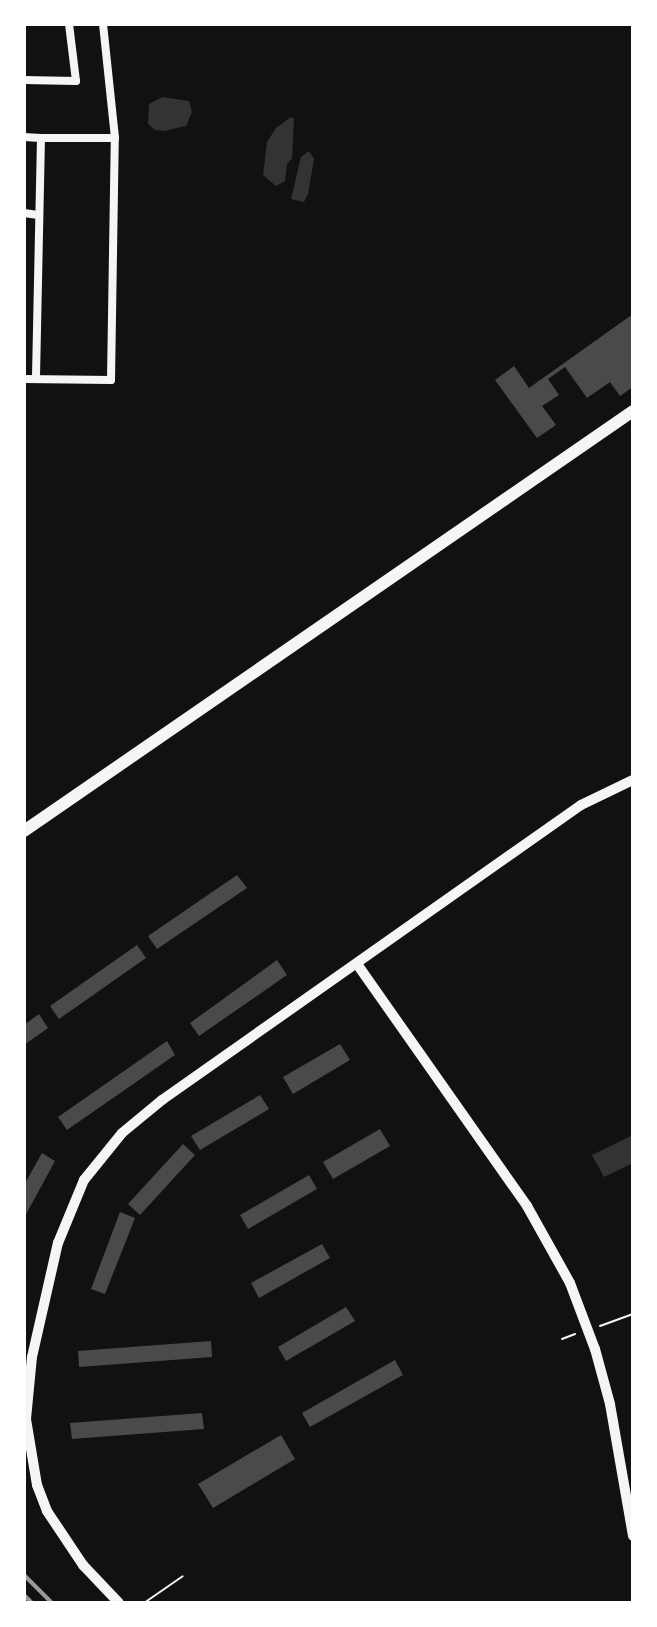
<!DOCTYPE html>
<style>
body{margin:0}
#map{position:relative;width:657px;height:1627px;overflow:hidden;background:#111;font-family:"PT Sans Narrow",sans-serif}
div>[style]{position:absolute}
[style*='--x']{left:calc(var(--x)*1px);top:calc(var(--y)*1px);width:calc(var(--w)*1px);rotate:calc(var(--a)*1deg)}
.water>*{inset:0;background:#333}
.building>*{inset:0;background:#4a4a4a}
.path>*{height:2px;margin:-1px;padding:0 1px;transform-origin:1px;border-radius:1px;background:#f5f5f5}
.minor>*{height:8px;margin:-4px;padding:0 4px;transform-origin:4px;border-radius:4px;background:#f5f5f5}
.tertiary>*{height:10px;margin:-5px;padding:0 5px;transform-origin:5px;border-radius:5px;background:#f5f5f5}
.primary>*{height:12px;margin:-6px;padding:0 6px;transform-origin:6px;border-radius:6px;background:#f5f5f5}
.rail>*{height:4px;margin:-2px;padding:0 2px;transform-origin:2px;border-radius:2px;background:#9a9a9a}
span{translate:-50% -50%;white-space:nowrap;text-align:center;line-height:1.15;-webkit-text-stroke:8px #fff;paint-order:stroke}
.frame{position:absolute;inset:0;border:26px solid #fff;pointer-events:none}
</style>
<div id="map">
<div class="water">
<div style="clip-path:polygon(162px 97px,189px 101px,192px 112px,186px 126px,164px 131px,155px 130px,148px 124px,149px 104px)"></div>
<div style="clip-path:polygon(291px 117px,294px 119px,292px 158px,287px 164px,285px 181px,276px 186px,263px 175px,267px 142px,276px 128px)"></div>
<div style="clip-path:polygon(309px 151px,314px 159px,308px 194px,304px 202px,291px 199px,301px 157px)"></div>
<div style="clip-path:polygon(633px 1135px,633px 1163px,604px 1177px,592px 1155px)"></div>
</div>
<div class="building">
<div style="clip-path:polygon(633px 314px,633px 387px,620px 396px,610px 382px,587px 398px,565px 367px,548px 379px,559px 395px,542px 406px,556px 425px,537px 438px,495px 380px,514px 366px,529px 388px)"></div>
<div style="clip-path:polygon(237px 875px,247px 888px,157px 949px,148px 936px)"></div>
<div style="clip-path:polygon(137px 945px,146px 958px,59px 1019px,50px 1006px)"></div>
<div style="clip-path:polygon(277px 960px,287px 975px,199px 1036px,190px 1023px)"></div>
<div style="clip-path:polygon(39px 1014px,48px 1028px,24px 1045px,24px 1025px)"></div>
<div style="clip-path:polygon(167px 1041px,175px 1055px,67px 1130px,58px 1117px)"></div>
<div style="clip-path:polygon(340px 1044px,350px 1060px,293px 1094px,283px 1077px)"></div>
<div style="clip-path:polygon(260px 1095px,269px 1109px,200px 1150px,191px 1136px)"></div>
<div style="clip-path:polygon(380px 1129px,390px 1146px,333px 1179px,323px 1162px)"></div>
<div style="clip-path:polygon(183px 1144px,195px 1155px,140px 1215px,128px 1204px)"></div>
<div style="clip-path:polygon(42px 1153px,55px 1161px,24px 1218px,24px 1185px)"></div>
<div style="clip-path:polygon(309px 1175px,317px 1189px,248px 1229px,240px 1215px)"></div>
<div style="clip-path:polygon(120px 1212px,135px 1218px,105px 1294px,91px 1289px)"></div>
<div style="clip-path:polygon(322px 1244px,330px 1258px,259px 1298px,251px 1283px)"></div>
<div style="clip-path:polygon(346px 1307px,355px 1321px,286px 1361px,278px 1347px)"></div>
<div style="clip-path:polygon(211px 1341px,212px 1357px,79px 1367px,78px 1351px)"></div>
<div style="clip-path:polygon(395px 1360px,403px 1375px,310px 1427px,302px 1413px)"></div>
<div style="clip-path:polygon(202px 1413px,204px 1429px,72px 1439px,70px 1423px)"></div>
<div style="clip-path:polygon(281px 1435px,295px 1459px,213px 1508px,198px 1484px)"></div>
</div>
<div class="path">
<div style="--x:600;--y:1326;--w:35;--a:-20"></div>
<div style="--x:562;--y:1339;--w:14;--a:-21"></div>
<div style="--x:144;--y:1603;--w:47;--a:-34.7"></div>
</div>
<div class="minor">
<div style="--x:24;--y:80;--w:52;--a:1.1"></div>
<div style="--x:76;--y:81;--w:57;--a:-97"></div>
<div style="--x:24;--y:137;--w:17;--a:3"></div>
<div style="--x:41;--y:138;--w:241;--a:91.2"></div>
<div style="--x:41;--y:138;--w:74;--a:0"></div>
<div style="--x:24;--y:213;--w:14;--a:8"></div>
<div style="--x:24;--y:379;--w:87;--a:0.7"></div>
<div style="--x:111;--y:380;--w:242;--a:-89.1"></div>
<div style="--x:115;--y:138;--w:115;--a:-96"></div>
</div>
<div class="tertiary">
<div style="--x:357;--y:964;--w:296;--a:54.9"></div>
<div style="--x:527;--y:1206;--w:88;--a:60.8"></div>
<div style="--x:570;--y:1283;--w:71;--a:69.3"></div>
<div style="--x:595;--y:1349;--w:57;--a:74.7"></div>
<div style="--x:610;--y:1404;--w:134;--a:80.1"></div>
<div style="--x:119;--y:1603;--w:52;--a:-133.5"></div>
<div style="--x:83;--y:1565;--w:65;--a:-123.7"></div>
<div style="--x:47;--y:1511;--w:28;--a:-111"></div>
<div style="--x:37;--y:1485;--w:67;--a:-99.5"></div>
<div style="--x:26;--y:1419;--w:62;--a:-84.5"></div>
<div style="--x:32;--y:1357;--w:117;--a:-77.2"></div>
<div style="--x:58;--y:1243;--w:68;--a:-67.6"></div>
<div style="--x:84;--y:1180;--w:60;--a:-51"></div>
<div style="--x:122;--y:1133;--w:52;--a:-39.5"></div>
<div style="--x:162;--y:1100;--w:512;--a:-35.15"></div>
<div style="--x:581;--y:805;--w:58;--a:-25.7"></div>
</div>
<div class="primary">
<div style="--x:24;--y:831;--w:740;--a:-34.59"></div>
</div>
<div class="rail">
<div style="--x:24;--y:1575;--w:40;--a:45"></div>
<div style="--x:24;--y:1595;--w:11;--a:45"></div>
</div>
<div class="frame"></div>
</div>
